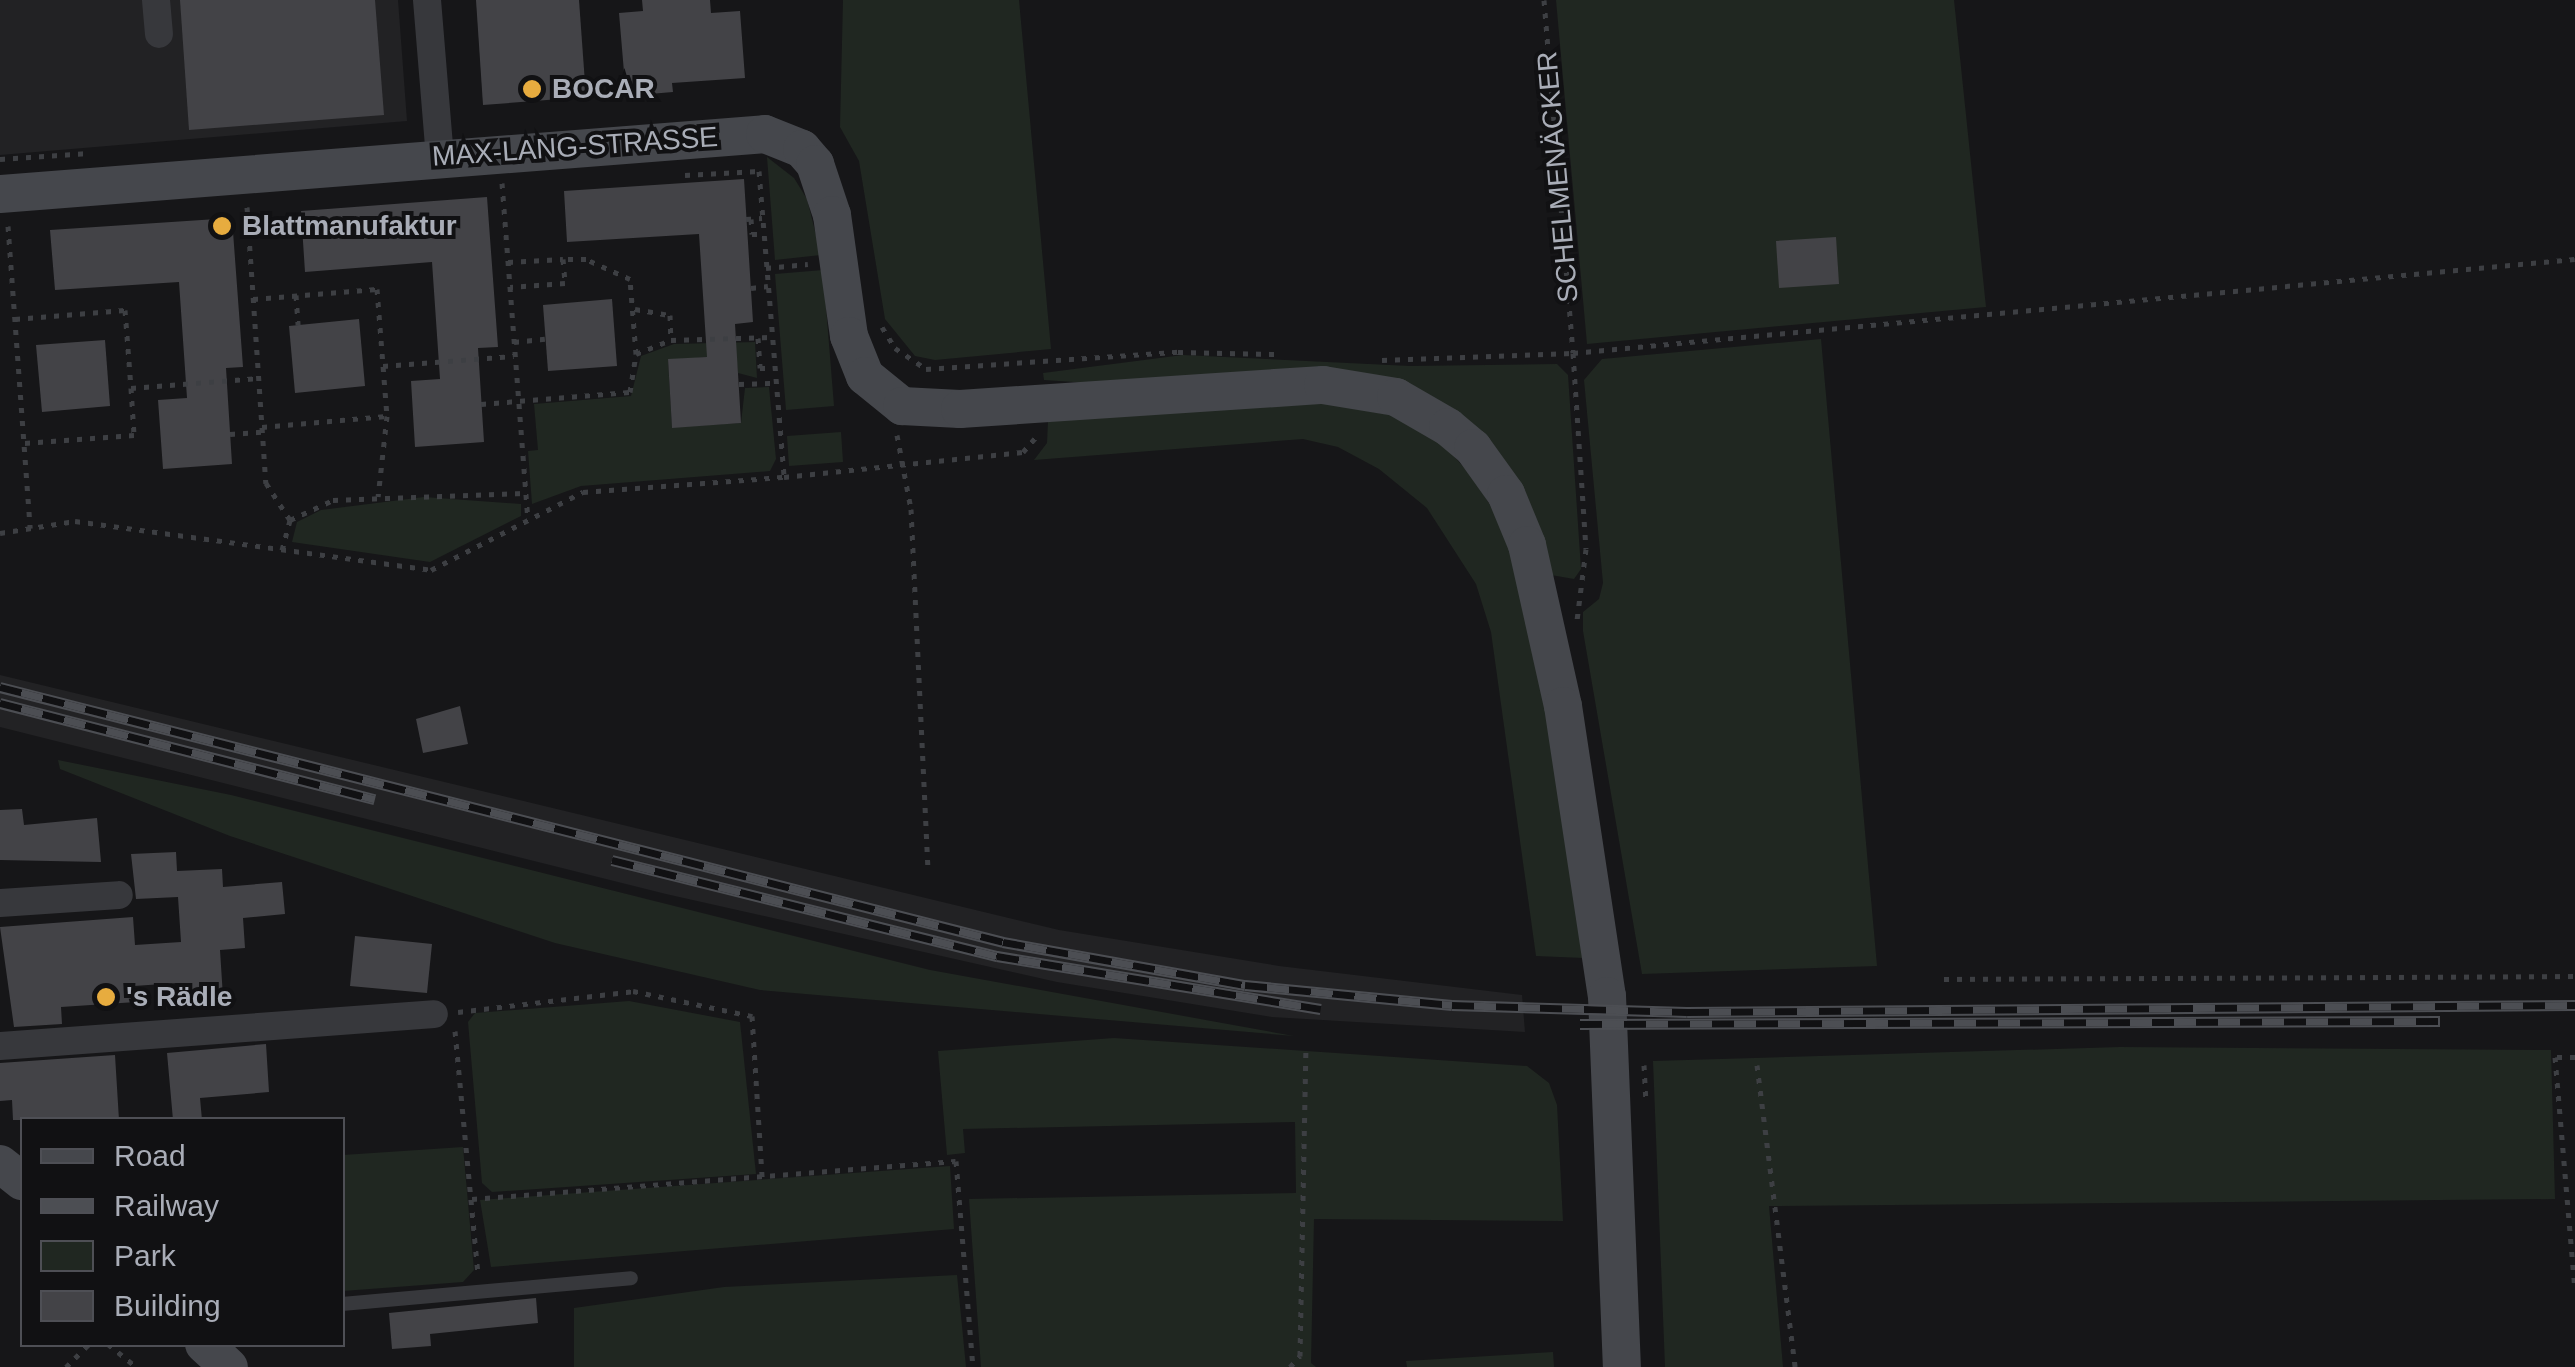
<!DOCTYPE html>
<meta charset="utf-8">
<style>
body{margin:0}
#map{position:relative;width:2575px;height:1367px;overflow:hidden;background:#161618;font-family:Helvetica,sans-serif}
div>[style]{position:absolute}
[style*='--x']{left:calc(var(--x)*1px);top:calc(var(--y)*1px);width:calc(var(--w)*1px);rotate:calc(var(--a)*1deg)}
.built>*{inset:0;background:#222224}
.green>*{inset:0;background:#202721}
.building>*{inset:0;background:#434347}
.path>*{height:5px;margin-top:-2.5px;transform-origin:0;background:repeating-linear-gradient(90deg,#3d3f43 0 5px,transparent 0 13px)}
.lane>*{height:14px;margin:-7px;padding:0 7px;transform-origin:7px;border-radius:7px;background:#37383c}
.street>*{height:28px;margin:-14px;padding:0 14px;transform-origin:14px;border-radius:14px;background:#37383c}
.secondary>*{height:38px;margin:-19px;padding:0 19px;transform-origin:19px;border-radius:19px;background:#45474c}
.rail>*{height:11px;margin-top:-5.5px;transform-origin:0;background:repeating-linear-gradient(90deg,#111113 0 22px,#4c4e53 0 44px);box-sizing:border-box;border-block:2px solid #4c4e53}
.dots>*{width:28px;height:28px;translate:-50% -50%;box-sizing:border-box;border:5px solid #111113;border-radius:50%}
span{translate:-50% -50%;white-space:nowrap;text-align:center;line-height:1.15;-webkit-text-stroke:8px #111113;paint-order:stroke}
.poi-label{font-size:28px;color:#a9adb7;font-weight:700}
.left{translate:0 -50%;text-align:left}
.street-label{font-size:28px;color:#a9adb7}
.legend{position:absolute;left:20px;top:1117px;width:325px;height:230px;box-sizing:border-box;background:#111113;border:2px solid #4e4f55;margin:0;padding:12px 18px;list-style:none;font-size:30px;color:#a9adb7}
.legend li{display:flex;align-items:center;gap:20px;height:50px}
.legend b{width:50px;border:2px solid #4e4f55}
</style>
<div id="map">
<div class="built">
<div style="clip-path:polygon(0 0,398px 0,407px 121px,0 155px)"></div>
<div style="clip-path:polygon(0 675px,1059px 930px,1279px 966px,1522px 995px,1525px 1032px,1272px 1017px,1057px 982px,666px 894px,0 727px)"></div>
</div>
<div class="green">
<div style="clip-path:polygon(843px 0,1019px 0,1051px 349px,935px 360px,915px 356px,885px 319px,859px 161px,840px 127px)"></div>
<div style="clip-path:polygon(1556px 0,1954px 0,1986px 307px,1587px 344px)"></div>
<div style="clip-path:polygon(767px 157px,794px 178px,807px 199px,821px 255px,775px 260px)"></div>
<div style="clip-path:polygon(823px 270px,834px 406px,786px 410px,775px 274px)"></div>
<div style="clip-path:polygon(1821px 339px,1877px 966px,1642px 974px,1583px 631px,1583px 612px,1599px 599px,1603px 583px,1584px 380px,1602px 359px)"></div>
<div style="clip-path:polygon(755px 342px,757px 378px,738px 373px,736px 355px,668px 360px,672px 427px,741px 423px,745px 388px,769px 387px,776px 459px,770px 471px,581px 486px,532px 504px,528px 451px,538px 450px,534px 404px,631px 396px,641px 356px,674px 344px)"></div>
<div style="clip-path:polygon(1183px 355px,1410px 366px,1557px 364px,1568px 375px,1581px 569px,1574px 579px,1551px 575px,1446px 407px,1044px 380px,1043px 373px)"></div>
<div style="clip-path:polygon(1283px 396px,1396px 416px,1444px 445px,1476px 481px,1504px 529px,1542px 674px,1584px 958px,1536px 956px,1491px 632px,1476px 584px,1427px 508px,1379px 469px,1338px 447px,1303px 439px,1034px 460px,1047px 443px,1048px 422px,1128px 408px)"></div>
<div style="clip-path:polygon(841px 432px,843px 462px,789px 466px,787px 436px)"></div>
<div style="clip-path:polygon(424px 497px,521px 504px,521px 516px,430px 562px,292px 542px,297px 522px,321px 510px)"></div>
<div style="clip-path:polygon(58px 760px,231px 795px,930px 970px,1294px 1036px,760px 990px,555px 943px,230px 836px,60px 769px)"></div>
<div style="clip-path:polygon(629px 1001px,740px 1022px,756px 1174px,492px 1192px,482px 1183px,468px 1022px,475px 1013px)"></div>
<div style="clip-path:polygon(1114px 1038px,1527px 1066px,1549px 1083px,1557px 1105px,1563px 1221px,1314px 1219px,1311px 1363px,1316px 1367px,981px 1367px,969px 1199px,1296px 1193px,1295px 1122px,963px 1129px,965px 1153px,947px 1155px,938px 1051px)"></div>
<div style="clip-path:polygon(2120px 1047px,2551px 1050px,2555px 1199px,1769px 1206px,1783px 1367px,1665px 1367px,1653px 1061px)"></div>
<div style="clip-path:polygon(463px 1147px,474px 1270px,463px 1282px,343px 1291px,343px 1155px)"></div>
<div style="clip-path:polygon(950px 1166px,954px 1229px,491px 1267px,480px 1200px)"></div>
<div style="clip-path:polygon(957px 1275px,966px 1367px,574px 1367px,574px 1308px,724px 1287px)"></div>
<div style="clip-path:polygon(1553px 1352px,1554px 1367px,1407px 1367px,1406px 1361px)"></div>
</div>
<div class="building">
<div style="clip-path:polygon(180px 0,375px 0,384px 115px,189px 130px)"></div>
<div style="clip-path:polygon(476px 0,579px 0,586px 97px,483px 105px)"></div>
<div style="clip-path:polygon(642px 0,710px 0,711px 13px,740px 11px,745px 78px,672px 83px,673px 92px,626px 96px,619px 13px,643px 11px)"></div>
<div style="clip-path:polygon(744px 179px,753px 322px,735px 324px,741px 423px,672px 428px,668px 359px,707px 357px,699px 234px,567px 242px,564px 191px)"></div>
<div style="clip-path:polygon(487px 197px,498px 347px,478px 348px,484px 442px,415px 447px,411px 381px,440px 379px,432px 262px,305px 272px,301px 211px)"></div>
<div style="clip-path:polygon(232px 218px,243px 367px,226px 368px,232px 464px,163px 469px,158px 400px,187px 398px,179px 282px,55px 290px,50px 230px)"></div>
<div style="clip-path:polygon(1836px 237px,1839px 284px,1779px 288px,1776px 241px)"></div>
<div style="clip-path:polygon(612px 299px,617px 366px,548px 371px,543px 305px)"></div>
<div style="clip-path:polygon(359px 319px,365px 386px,295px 393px,289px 326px)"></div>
<div style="clip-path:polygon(105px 340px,110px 406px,42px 412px,36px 345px)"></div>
<div style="clip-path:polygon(460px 706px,468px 744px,423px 753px,416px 719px)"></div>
<div style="clip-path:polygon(22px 809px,24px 825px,97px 818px,101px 862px,0 860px,0 810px)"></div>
<div style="clip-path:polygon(176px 852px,177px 871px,222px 869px,223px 887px,282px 882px,285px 914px,243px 918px,245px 948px,220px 950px,223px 997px,178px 1000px,177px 983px,134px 986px,136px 1002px,61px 1007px,62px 1024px,14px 1027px,0 927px,133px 917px,135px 945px,181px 942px,178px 897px,136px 899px,131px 854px)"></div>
<div style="clip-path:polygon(355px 936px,432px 944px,427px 993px,350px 986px)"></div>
<div style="clip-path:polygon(266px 1044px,269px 1092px,200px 1098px,202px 1120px,173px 1120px,167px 1053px)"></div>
<div style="clip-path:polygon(115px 1055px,119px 1120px,13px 1120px,12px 1100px,0 1101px,0 1063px)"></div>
<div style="clip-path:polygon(536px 1298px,538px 1323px,430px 1334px,431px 1346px,392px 1349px,389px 1313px)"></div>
</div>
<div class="path">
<div style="--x:1544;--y:0;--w:354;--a:85.3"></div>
<div style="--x:1573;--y:353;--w:1006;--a:-5.36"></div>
<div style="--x:0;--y:159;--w:89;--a:-3.9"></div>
<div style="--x:685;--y:175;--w:74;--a:-3.1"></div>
<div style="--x:759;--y:171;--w:307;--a:85.3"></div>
<div style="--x:784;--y:477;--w:240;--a:-6"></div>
<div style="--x:1023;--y:452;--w:21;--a:-49"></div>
<div style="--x:502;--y:183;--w:336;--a:85.6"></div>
<div style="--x:247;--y:207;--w:277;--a:86.1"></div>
<div style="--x:266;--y:483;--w:44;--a:57"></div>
<div style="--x:746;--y:219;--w:16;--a:-4"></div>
<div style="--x:751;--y:219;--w:15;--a:86"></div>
<div style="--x:752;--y:234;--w:12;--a:0"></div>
<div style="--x:8;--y:226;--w:303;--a:85.8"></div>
<div style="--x:508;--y:262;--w:55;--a:-3.1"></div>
<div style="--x:563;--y:259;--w:24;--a:85"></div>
<div style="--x:565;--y:283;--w:55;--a:175.8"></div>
<div style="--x:766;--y:268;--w:42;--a:-5.4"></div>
<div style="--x:751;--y:288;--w:17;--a:-7"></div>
<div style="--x:296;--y:295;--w:30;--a:86"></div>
<div style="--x:253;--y:299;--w:124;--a:-4.6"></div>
<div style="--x:377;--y:289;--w:127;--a:85.5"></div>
<div style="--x:387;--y:416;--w:81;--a:96.3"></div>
<div style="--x:635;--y:309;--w:36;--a:10"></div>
<div style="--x:670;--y:315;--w:25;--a:88"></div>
<div style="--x:15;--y:319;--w:110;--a:-4.7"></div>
<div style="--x:125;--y:310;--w:78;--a:85.6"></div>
<div style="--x:131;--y:388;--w:47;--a:86.3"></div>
<div style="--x:134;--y:435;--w:110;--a:175.8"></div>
<div style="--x:882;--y:327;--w:25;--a:58"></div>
<div style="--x:895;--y:348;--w:37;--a:34"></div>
<div style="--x:926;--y:369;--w:253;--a:-3.9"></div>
<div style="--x:1178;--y:352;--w:98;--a:1.2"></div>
<div style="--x:758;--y:338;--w:30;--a:86"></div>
<div style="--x:760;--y:368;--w:15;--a:0"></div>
<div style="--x:514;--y:342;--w:31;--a:-6"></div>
<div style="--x:636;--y:354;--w:38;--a:-22"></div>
<div style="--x:671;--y:340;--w:101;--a:-1.7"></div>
<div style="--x:1382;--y:360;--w:191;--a:-2.1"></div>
<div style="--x:1573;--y:353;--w:196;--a:86.2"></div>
<div style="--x:1586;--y:549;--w:72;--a:97.2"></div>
<div style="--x:383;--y:366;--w:131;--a:-4.4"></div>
<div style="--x:739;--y:384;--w:38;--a:-2"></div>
<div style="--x:131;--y:388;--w:127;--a:-4.5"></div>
<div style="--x:481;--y:404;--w:149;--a:-4.6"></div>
<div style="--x:630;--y:392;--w:38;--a:-81"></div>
<div style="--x:636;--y:354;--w:75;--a:-94.6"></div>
<div style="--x:630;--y:279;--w:48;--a:-155.6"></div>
<div style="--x:586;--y:259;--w:23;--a:180"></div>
<div style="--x:262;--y:427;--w:125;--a:-5"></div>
<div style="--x:230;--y:434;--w:32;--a:-4"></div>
<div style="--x:897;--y:435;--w:75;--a:79.3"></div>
<div style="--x:911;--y:509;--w:361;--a:87.3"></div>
<div style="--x:0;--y:533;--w:76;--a:-9.1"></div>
<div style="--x:75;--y:521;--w:359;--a:7.8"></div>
<div style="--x:431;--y:570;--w:171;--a:-27.2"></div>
<div style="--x:583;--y:492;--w:202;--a:-4.3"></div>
<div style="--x:282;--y:550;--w:31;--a:-75"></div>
<div style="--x:290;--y:520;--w:47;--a:-24.9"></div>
<div style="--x:333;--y:500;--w:193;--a:-2.1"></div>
<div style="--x:1944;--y:979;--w:631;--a:-0.27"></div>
<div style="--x:458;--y:1012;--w:176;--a:-6.8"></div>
<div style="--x:633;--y:991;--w:122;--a:11.9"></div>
<div style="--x:752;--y:1016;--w:161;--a:86.4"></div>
<div style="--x:455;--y:1031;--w:244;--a:84.6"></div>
<div style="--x:2575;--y:1057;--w:20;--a:180"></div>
<div style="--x:2555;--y:1057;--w:234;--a:85.1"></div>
<div style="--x:1644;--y:1065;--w:34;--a:87"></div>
<div style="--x:1757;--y:1065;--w:304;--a:82.8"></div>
<div style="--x:472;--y:1199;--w:485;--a:-4.5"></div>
<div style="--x:956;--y:1161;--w:207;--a:85.3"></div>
<div style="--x:108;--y:1344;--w:36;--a:39"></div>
<div style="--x:66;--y:1367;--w:33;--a:-45"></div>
<div style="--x:1290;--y:1367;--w:15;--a:-48"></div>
<div style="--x:1300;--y:1356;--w:307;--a:-88.9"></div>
</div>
<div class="lane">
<div style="--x:342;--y:1304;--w:290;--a:-5.1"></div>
</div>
<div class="street">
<div style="--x:156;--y:0;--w:34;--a:85"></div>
<div style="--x:427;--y:0;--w:158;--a:85.3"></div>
<div style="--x:0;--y:903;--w:119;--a:-3.8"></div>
<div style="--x:0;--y:1046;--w:435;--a:-4.2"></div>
</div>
<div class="secondary">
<div style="--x:0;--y:194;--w:767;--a:-4.48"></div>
<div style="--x:765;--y:134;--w:40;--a:22"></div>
<div style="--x:802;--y:149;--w:20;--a:49"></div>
<div style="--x:815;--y:164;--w:54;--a:71.6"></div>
<div style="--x:832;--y:215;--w:122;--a:82"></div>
<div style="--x:849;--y:336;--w:43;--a:68.2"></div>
<div style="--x:865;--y:376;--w:48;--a:39"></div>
<div style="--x:902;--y:406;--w:58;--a:3"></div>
<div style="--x:960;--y:409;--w:364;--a:-3.8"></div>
<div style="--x:1323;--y:385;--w:74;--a:9.3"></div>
<div style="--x:1396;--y:397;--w:60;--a:30"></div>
<div style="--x:1448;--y:427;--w:33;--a:40"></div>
<div style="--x:1473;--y:448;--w:57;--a:54.3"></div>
<div style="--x:1506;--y:494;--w:55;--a:67.6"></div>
<div style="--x:1527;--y:545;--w:165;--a:77.4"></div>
<div style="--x:1563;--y:706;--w:293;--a:81.4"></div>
<div style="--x:1607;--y:996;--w:371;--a:87.7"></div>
<div style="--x:0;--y:1164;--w:28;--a:38"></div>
<div style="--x:204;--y:1344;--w:34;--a:43"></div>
</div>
<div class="rail">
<div style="--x:0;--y:687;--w:1035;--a:14.26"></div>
<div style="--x:1003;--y:942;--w:246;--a:10.1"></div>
<div style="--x:1245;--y:985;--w:208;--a:5.5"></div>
<div style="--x:1452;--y:1005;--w:235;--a:1.7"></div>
<div style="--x:1687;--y:1012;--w:888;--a:-0.45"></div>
<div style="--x:0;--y:703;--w:387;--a:14.4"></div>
<div style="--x:612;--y:860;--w:397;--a:14"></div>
<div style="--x:997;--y:956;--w:328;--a:9.3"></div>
<div style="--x:1580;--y:1024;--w:860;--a:-0.2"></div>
</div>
<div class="dots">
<div style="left:532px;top:89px;background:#e7ac3f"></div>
<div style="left:222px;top:226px;background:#e7ac3f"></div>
<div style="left:106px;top:997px;background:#e7ac3f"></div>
</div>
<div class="poi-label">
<span class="left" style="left:552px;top:89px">BOCAR</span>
<span class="left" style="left:242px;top:226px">Blattmanufaktur</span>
<span class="left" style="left:126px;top:997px">'s Rädle</span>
</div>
<div class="street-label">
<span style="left:575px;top:147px;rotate:-4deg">MAX-LANG-STRASSE</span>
<span style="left:1558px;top:177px;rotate:-95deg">SCHELMENÄCKER</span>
</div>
<ul class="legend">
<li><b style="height:12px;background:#45474c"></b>Road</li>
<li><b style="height:12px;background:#4c4e53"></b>Railway</li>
<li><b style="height:28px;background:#202721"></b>Park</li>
<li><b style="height:28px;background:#434347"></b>Building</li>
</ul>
</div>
